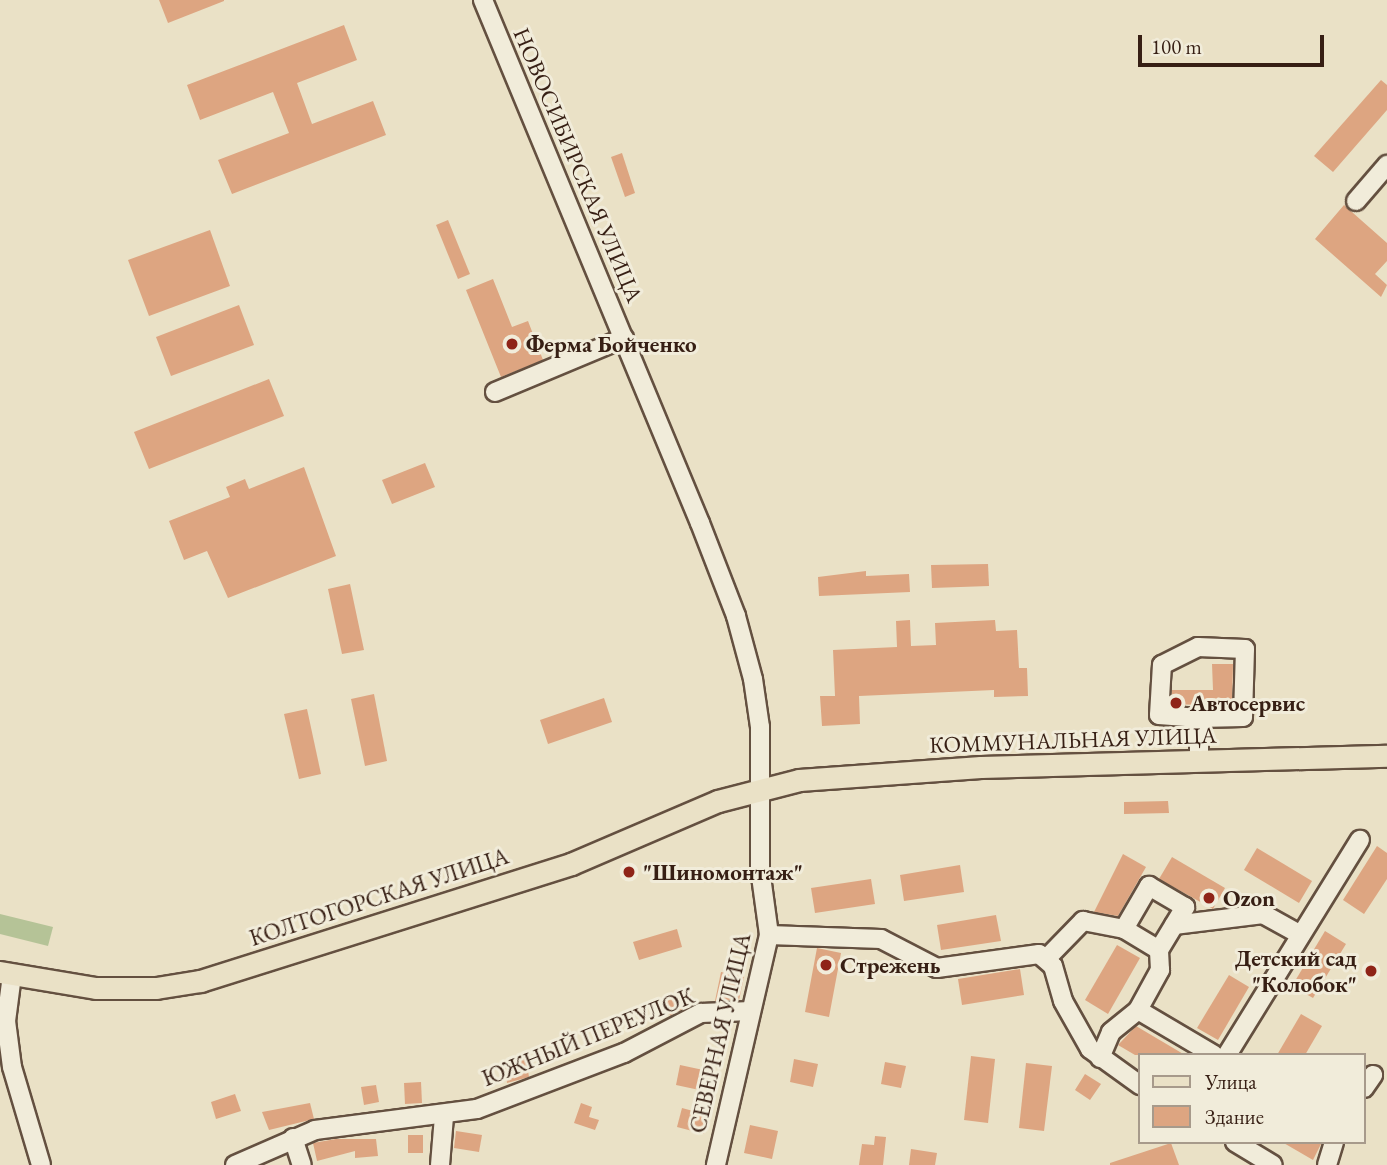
<!DOCTYPE html>
<meta charset="utf-8">
<style>
body{margin:0}
#map{position:relative;width:1387px;height:1165px;overflow:hidden;background:#eae1c6;font-family:"EB Garamond",serif}
div>[style]{position:absolute}
[style*='--x']{left:calc(var(--x)*1px);top:calc(var(--y)*1px);width:calc(var(--w)*1px);rotate:calc(var(--a)*1deg)}
.green>*{inset:0;background:#b5c397}
.building>*{inset:0;background:#dda581}
.roads{filter:drop-shadow(2px 0 #645040) drop-shadow(-2px 0 #645040) drop-shadow(0 2px #645040) drop-shadow(0 -2px #645040)}
.minor>*{height:18px;margin:-9px;padding:0 9px;transform-origin:9px;border-radius:9px;background:#f1ecda}
.major>*{height:21px;margin:-10.5px;padding:0 10.5px;transform-origin:10.5px;border-radius:10.5px;background:#eae1c6}
.dots>*{width:19px;height:19px;translate:-50% -50%;box-sizing:border-box;border:4px solid #f1ecda;border-radius:50%}
span{translate:-50% -50%;white-space:nowrap;text-align:center;line-height:1.15;-webkit-text-stroke:6px #f1ecda;paint-order:stroke}
.street-label{font-size:23px;color:#371f14}
.poi-label{font-size:23px;color:#371f14;font-weight:700}
.left{translate:0 -50%;text-align:left}
.right{translate:-100% -50%;text-align:right}
.legend{position:absolute;left:1138px;top:1053px;width:228px;height:91px;box-sizing:border-box;background:#f1ecda;border:2px solid #a79a8b;margin:0;padding:9px 12px;list-style:none;font-size:21px;color:#371f14}
.legend li{display:flex;align-items:center;gap:14px;height:35px}
.legend b{width:35px;border:2px solid #a79a8b}
.scale{position:absolute;left:1138px;top:35px;width:186px;height:32px;box-sizing:border-box;border:4px solid #371f14;border-top:0;padding-left:9px;font-size:21px;line-height:24px;white-space:nowrap;color:#371f14;-webkit-text-stroke:5px #f1ecda;paint-order:stroke}
</style>
<div id="map">
<div class="green">
<div style="clip-path:polygon(0 914px,53px 927px,48px 946px,0 934px)"></div>
</div>
<div class="building">
<div style="clip-path:polygon(159px 0,224px 0,224px 1px,168px 23px)"></div>
<div style="clip-path:polygon(344px 25px,357px 60px,297px 83px,312px 124px,373px 101px,386px 135px,232px 194px,218px 160px,289px 133px,273px 92px,200px 120px,187px 85px)"></div>
<div style="clip-path:polygon(1381px 80px,1387px 85px,1387px 110px,1333px 172px,1314px 156px)"></div>
<div style="clip-path:polygon(622px 153px,635px 193px,625px 197px,611px 157px)"></div>
<div style="clip-path:polygon(1344px 205px,1387px 243px,1387px 261px,1375px 274px,1387px 285px,1381px 297px,1315px 239px)"></div>
<div style="clip-path:polygon(448px 220px,470px 274px,458px 279px,436px 225px)"></div>
<div style="clip-path:polygon(210px 230px,230px 286px,149px 316px,128px 260px)"></div>
<div style="clip-path:polygon(493px 279px,512px 327px,528px 321px,543px 360px,501px 377px,466px 290px)"></div>
<div style="clip-path:polygon(239px 305px,254px 345px,171px 376px,156px 337px)"></div>
<div style="clip-path:polygon(269px 379px,284px 416px,149px 469px,134px 432px)"></div>
<div style="clip-path:polygon(425px 463px,435px 487px,392px 504px,382px 480px)"></div>
<div style="clip-path:polygon(304px 467px,336px 556px,228px 598px,207px 551px,184px 560px,169px 521px,230px 497px,226px 487px,245px 479px,249px 489px)"></div>
<div style="clip-path:polygon(988px 564px,989px 586px,932px 588px,931px 565px)"></div>
<div style="clip-path:polygon(866px 571px,866px 576px,909px 574px,910px 592px,819px 596px,818px 577px)"></div>
<div style="clip-path:polygon(350px 584px,364px 650px,342px 654px,328px 589px)"></div>
<div style="clip-path:polygon(910px 620px,911px 646px,936px 645px,935px 623px,995px 620px,996px 631px,1017px 630px,1019px 668px,1027px 668px,1028px 696px,994px 697px,994px 690px,859px 696px,860px 724px,822px 726px,820px 696px,835px 696px,833px 650px,897px 647px,896px 621px)"></div>
<div style="clip-path:polygon(1212px 664px,1233px 664px,1232px 706px,1171px 704px,1172px 690px,1213px 690px)"></div>
<div style="clip-path:polygon(374px 694px,387px 761px,365px 766px,351px 699px)"></div>
<div style="clip-path:polygon(604px 698px,612px 722px,548px 744px,540px 720px)"></div>
<div style="clip-path:polygon(307px 709px,321px 774px,299px 779px,284px 714px)"></div>
<div style="clip-path:polygon(1168px 801px,1169px 813px,1124px 814px,1124px 802px)"></div>
<div style="clip-path:polygon(1377px 846px,1387px 853px,1387px 879px,1364px 914px,1343px 900px)"></div>
<div style="clip-path:polygon(1257px 848px,1312px 881px,1299px 903px,1244px 870px)"></div>
<div style="clip-path:polygon(1123px 854px,1146px 867px,1118px 916px,1094px 912px)"></div>
<div style="clip-path:polygon(1172px 857px,1225px 888px,1213px 909px,1159px 879px)"></div>
<div style="clip-path:polygon(960px 865px,964px 892px,904px 901px,900px 875px)"></div>
<div style="clip-path:polygon(871px 879px,875px 904px,815px 913px,811px 888px)"></div>
<div style="clip-path:polygon(996px 915px,1001px 941px,941px 950px,937px 925px)"></div>
<div style="clip-path:polygon(677px 929px,682px 947px,639px 960px,633px 942px)"></div>
<div style="clip-path:polygon(1325px 931px,1346px 944px,1313px 998px,1292px 986px)"></div>
<div style="clip-path:polygon(1117px 945px,1140px 958px,1108px 1014px,1085px 1000px)"></div>
<div style="clip-path:polygon(817px 948px,841px 953px,829px 1017px,805px 1012px)"></div>
<div style="clip-path:polygon(1020px 969px,1024px 995px,962px 1005px,958px 979px)"></div>
<div style="clip-path:polygon(721px 972px,744px 977px,739px 1000px,715px 1001px)"></div>
<div style="clip-path:polygon(1229px 975px,1249px 987px,1218px 1040px,1197px 1028px)"></div>
<div style="clip-path:polygon(690px 994px,693px 1004px,670px 1016px,666px 1001px)"></div>
<div style="clip-path:polygon(1301px 1014px,1322px 1026px,1305px 1055px,1277px 1055px)"></div>
<div style="clip-path:polygon(1136px 1026px,1185px 1055px,1135px 1055px,1118px 1045px)"></div>
<div style="clip-path:polygon(971px 1056px,995px 1059px,988px 1123px,964px 1120px)"></div>
<div style="clip-path:polygon(526px 1058px,529px 1077px,507px 1083px,504px 1061px)"></div>
<div style="clip-path:polygon(794px 1059px,818px 1064px,813px 1087px,790px 1082px)"></div>
<div style="clip-path:polygon(885px 1062px,906px 1066px,901px 1088px,881px 1084px)"></div>
<div style="clip-path:polygon(1026px 1063px,1052px 1066px,1044px 1131px,1019px 1128px)"></div>
<div style="clip-path:polygon(680px 1065px,708px 1071px,704px 1091px,676px 1085px)"></div>
<div style="clip-path:polygon(1085px 1074px,1101px 1084px,1090px 1100px,1075px 1090px)"></div>
<div style="clip-path:polygon(421px 1082px,422px 1103px,405px 1104px,404px 1083px)"></div>
<div style="clip-path:polygon(376px 1085px,379px 1102px,364px 1105px,361px 1087px)"></div>
<div style="clip-path:polygon(235px 1094px,241px 1111px,216px 1119px,211px 1102px)"></div>
<div style="clip-path:polygon(310px 1103px,314px 1119px,269px 1130px,262px 1112px)"></div>
<div style="clip-path:polygon(581px 1103px,592px 1107px,589px 1117px,599px 1120px,595px 1130px,574px 1123px)"></div>
<div style="clip-path:polygon(682px 1108px,708px 1115px,704px 1134px,677px 1127px)"></div>
<div style="clip-path:polygon(750px 1125px,778px 1131px,772px 1159px,744px 1153px)"></div>
<div style="clip-path:polygon(456px 1131px,482px 1135px,479px 1152px,454px 1148px)"></div>
<div style="clip-path:polygon(408px 1135px,423px 1135px,423px 1153px,408px 1153px)"></div>
<div style="clip-path:polygon(875px 1136px,886px 1137px,883px 1165px,859px 1165px,862px 1144px,874px 1145px)"></div>
<div style="clip-path:polygon(336px 1139px,376px 1139px,378px 1156px,355px 1158px,355px 1151px,317px 1161px,313px 1143px)"></div>
<div style="clip-path:polygon(1282px 1142px,1322px 1142px,1313px 1160px)"></div>
<div style="clip-path:polygon(1171px 1143px,1179px 1165px,1110px 1165px,1110px 1163px)"></div>
<div style="clip-path:polygon(911px 1149px,937px 1153px,935px 1165px,909px 1165px)"></div>
</div>
<div class="roads">
<div class="minor">
<div style="--x:483;--y:0;--w:566;--a:67.47"></div>
<div style="--x:700;--y:523;--w:100;--a:68.8"></div>
<div style="--x:736;--y:616;--w:65;--a:74.9"></div>
<div style="--x:753;--y:679;--w:49;--a:81.7"></div>
<div style="--x:760;--y:727;--w:142;--a:90"></div>
<div style="--x:760;--y:869;--w:67;--a:82.2"></div>
<div style="--x:769;--y:935;--w:236;--a:103"></div>
<div style="--x:1356;--y:201;--w:48;--a:-49.3"></div>
<div style="--x:495;--y:392;--w:140;--a:-22.7"></div>
<div style="--x:1199;--y:718;--w:40;--a:-175.7"></div>
<div style="--x:1159;--y:715;--w:50;--a:-86.6"></div>
<div style="--x:1162;--y:665;--w:40;--a:-26.6"></div>
<div style="--x:1198;--y:647;--w:47;--a:2.4"></div>
<div style="--x:1245;--y:649;--w:68;--a:91.7"></div>
<div style="--x:1243;--y:717;--w:44;--a:178.7"></div>
<div style="--x:1199;--y:718;--w:44;--a:90"></div>
<div style="--x:1174;--y:925;--w:90;--a:-7"></div>
<div style="--x:1263;--y:914;--w:43;--a:28.9"></div>
<div style="--x:769;--y:935;--w:112;--a:2"></div>
<div style="--x:881;--y:939;--w:63;--a:27.4"></div>
<div style="--x:937;--y:968;--w:103;--a:-7.8"></div>
<div style="--x:1039;--y:954;--w:18;--a:41"></div>
<div style="--x:1053;--y:966;--w:36;--a:74"></div>
<div style="--x:1063;--y:1001;--w:55;--a:60.6"></div>
<div style="--x:1090;--y:1049;--w:62;--a:35.8"></div>
<div style="--x:1047;--y:958;--w:52;--a:-45.8"></div>
<div style="--x:1083;--y:921;--w:42;--a:11"></div>
<div style="--x:1124;--y:929;--w:50;--a:-59.8"></div>
<div style="--x:1149;--y:886;--w:42;--a:30.3"></div>
<div style="--x:1185;--y:907;--w:50;--a:121.2"></div>
<div style="--x:1159;--y:950;--w:41;--a:-149"></div>
<div style="--x:12;--y:975;--w:46;--a:97.4"></div>
<div style="--x:6;--y:1021;--w:46;--a:82.6"></div>
<div style="--x:12;--y:1067;--w:102;--a:73.5"></div>
<div style="--x:1138;--y:1010;--w:88;--a:30.6"></div>
<div style="--x:1227;--y:1055;--w:253;--a:-58.3"></div>
<div style="--x:1100;--y:1058;--w:28;--a:-67"></div>
<div style="--x:1111;--y:1032;--w:35;--a:-39"></div>
<div style="--x:1138;--y:1010;--w:46;--a:-61.2"></div>
<div style="--x:1160;--y:970;--w:20;--a:-93"></div>
<div style="--x:1364;--y:1088;--w:16;--a:-55"></div>
<div style="--x:293;--y:1138;--w:28;--a:72"></div>
<div style="--x:1235;--y:1142;--w:44;--a:31.2"></div>
<div style="--x:235;--y:1165;--w:87;--a:-23.6"></div>
<div style="--x:315;--y:1130;--w:163;--a:-7.4"></div>
<div style="--x:477;--y:1109;--w:157;--a:-20.9"></div>
<div style="--x:624;--y:1053;--w:87;--a:-27.5"></div>
<div style="--x:701;--y:1013;--w:50;--a:-2.3"></div>
<div style="--x:440;--y:1165;--w:49;--a:-85.3"></div>
<div style="--x:1327;--y:1165;--w:24;--a:-73"></div>
</div>
<div class="major">
<div style="--x:0;--y:972;--w:97;--a:9.5"></div>
<div style="--x:96;--y:988;--w:60;--a:0"></div>
<div style="--x:156;--y:988;--w:45;--a:-9"></div>
<div style="--x:200;--y:981;--w:389;--a:-17.5"></div>
<div style="--x:571;--y:864;--w:160;--a:-23.2"></div>
<div style="--x:718;--y:801;--w:84;--a:-14.5"></div>
<div style="--x:799;--y:780;--w:182;--a:-4.1"></div>
<div style="--x:981;--y:767;--w:406;--a:-1.6"></div>
</div>
</div>
<div class="dots">
<div style="left:512px;top:344px;background:#8f2418"></div>
<div style="left:1176px;top:703px;background:#8f2418"></div>
<div style="left:629px;top:872px;background:#8f2418"></div>
<div style="left:1209px;top:898px;background:#8f2418"></div>
<div style="left:826px;top:965px;background:#8f2418"></div>
<div style="left:1371px;top:971px;background:#8f2418"></div>
</div>
<div class="street-label">
<span style="left:578px;top:165px;rotate:67deg">НОВОСИБИРСКАЯ УЛИЦА</span>
<span style="left:1073px;top:740px;rotate:-2deg">КОММУНАЛЬНАЯ УЛИЦА</span>
<span style="left:379px;top:897px;rotate:-18deg">КОЛТОГОРСКАЯ УЛИЦА</span>
<span style="left:720px;top:1033px;rotate:-77deg">СЕВЕРНАЯ УЛИЦА</span>
<span style="left:588px;top:1037px;rotate:-22deg">ЮЖНЫЙ ПЕРЕУЛОК</span>
</div>
<div class="poi-label">
<span class="left" style="left:526px;top:344px">Ферма Бойченко</span>
<span class="left" style="left:1190px;top:703px">Автосервис</span>
<span class="left" style="left:643px;top:872px">"Шиномонтаж"</span>
<span class="left" style="left:1223px;top:898px">Ozon</span>
<span class="right" style="left:1357px;top:971px">Детский сад<br>"Колобок"</span>
<span class="left" style="left:840px;top:965px">Стрежень</span>
</div>
<ul class="legend">
<li><b style="height:9px;background:#eae1c6"></b>Улица</li>
<li><b style="height:19px;background:#dda581"></b>Здание</li>
</ul>
<div class="scale">100 m</div>
</div>
